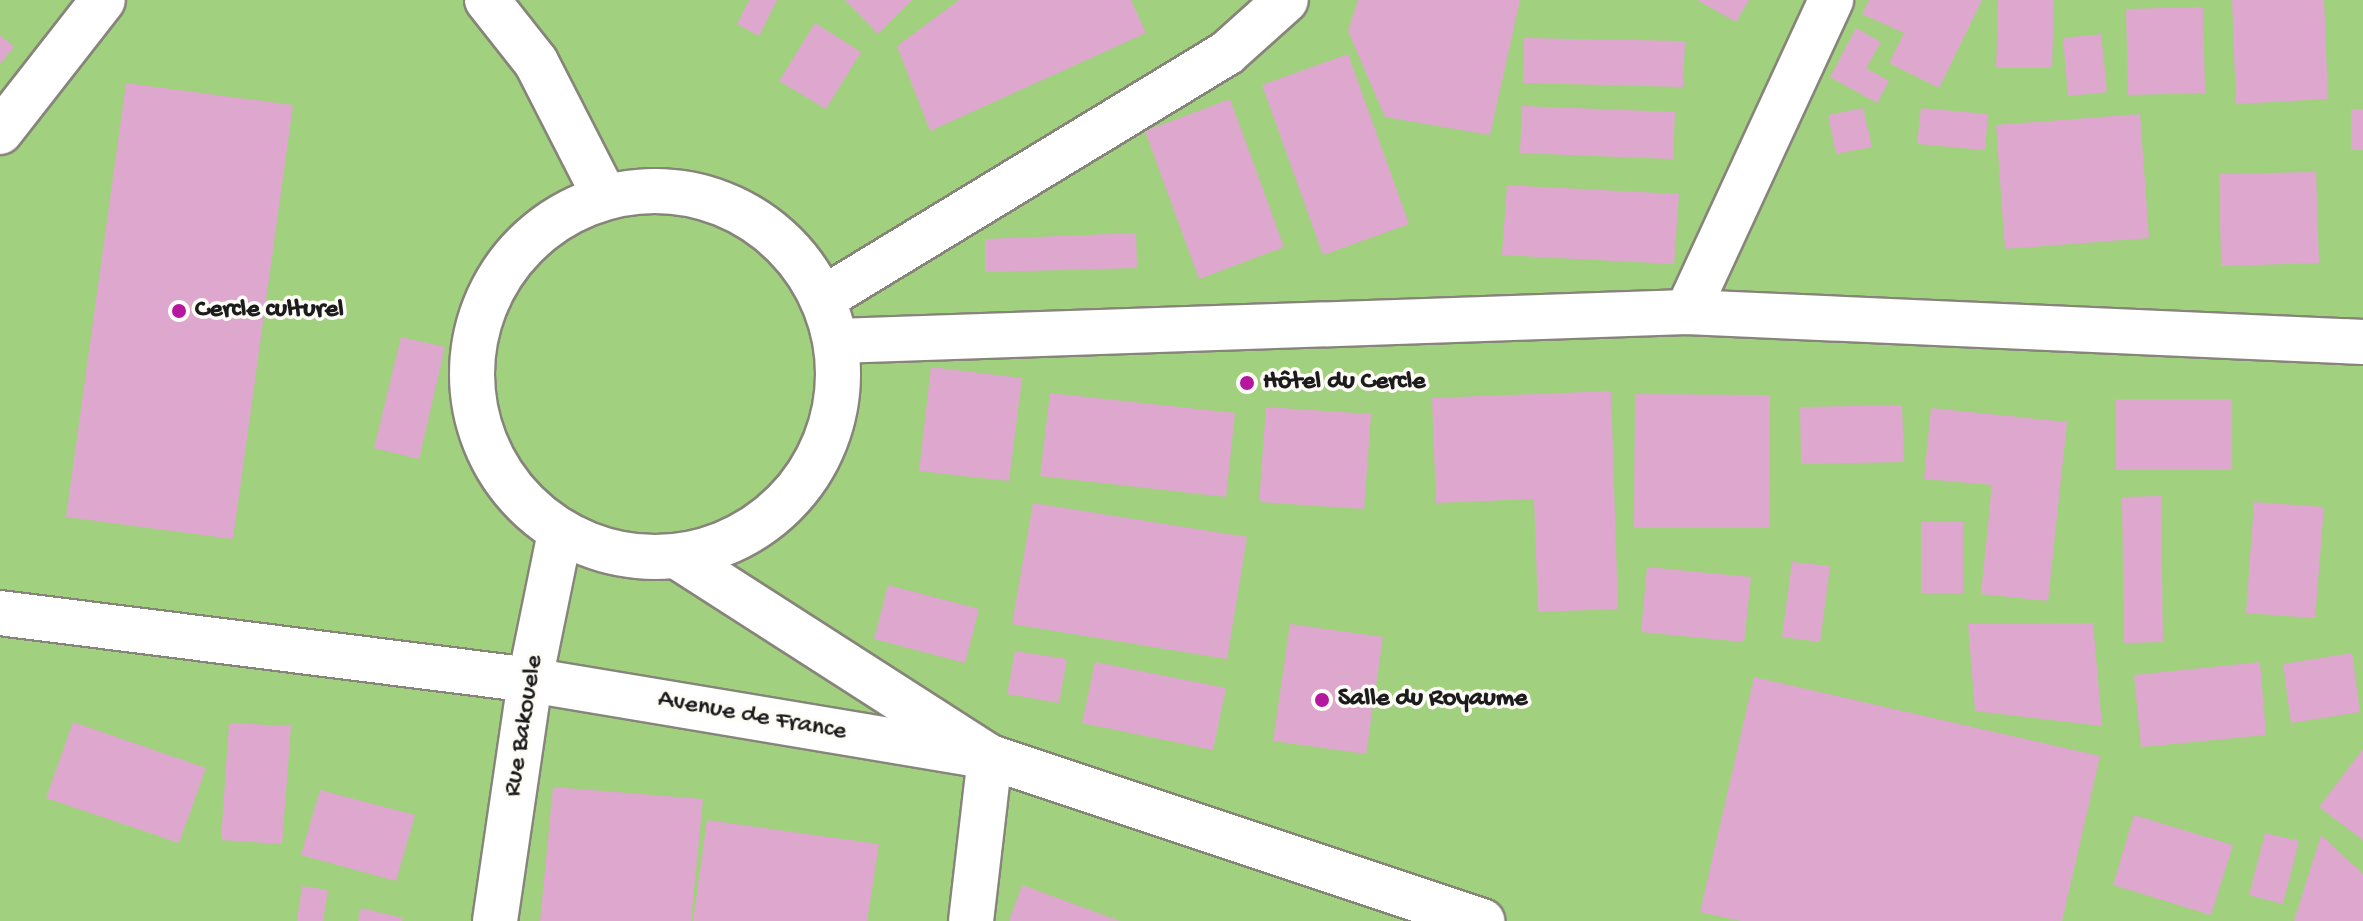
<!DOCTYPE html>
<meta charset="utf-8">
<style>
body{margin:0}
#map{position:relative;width:2363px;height:921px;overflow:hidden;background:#f2edd7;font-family:"Gochi Hand",sans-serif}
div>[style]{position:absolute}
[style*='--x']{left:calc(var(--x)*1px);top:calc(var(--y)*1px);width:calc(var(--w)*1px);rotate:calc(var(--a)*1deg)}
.green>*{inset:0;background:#a1d17f}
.building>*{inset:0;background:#dda7ce}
.roads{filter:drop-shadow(2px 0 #87847a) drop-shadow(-2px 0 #87847a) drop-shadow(0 2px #87847a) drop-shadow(0 -2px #87847a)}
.minor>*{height:44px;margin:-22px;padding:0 22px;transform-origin:22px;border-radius:22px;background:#fff}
.minor>.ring{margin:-22px;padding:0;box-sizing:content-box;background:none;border:44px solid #fff;border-radius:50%}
.dots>*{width:22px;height:22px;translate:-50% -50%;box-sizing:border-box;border:4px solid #fdfcf7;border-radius:50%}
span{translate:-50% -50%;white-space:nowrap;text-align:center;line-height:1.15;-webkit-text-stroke:7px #fdfcf7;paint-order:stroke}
.poi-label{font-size:26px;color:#1c1c1c;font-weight:700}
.left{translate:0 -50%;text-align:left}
.street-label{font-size:26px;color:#1c1c1c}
</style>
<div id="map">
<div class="green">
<div style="clip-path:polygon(0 0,2363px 0,2363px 921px,0 921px)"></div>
</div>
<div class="building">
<div style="clip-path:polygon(749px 0,777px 0,759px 36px,737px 24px)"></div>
<div style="clip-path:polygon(845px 0,912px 0,878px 34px)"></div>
<div style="clip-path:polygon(959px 0,1131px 0,1146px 33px,930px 131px,897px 46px)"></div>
<div style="clip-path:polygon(1358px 0,1520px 0,1490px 135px,1385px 117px,1348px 31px)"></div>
<div style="clip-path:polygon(1697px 0,1749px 0,1736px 22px)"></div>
<div style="clip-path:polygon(1869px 0,1982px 0,1939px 88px,1889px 63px,1904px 33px,1862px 14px)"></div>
<div style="clip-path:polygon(1998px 0,2054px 0,2052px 68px,1996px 68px)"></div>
<div style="clip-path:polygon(2232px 0,2324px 0,2328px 99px,2236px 104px)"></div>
<div style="clip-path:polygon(2203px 7px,2205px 93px,2128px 95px,2126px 9px)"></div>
<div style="clip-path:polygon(815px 23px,861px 52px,826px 109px,779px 81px)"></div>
<div style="clip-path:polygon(1856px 28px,1881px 42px,1866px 68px,1889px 81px,1877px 103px,1830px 77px)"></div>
<div style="clip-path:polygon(2101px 34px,2107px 92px,2068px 96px,2063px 38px)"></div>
<div style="clip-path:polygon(0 35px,14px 47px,0 64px)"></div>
<div style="clip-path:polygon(1524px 38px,1685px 41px,1683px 87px,1523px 83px)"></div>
<div style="clip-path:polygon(1348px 54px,1409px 224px,1323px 255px,1262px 85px)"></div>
<div style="clip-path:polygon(126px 83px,293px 105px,233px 539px,66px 517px)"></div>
<div style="clip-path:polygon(1230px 99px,1284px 247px,1199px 279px,1145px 131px)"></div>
<div style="clip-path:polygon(1522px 106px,1675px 112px,1673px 159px,1520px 153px)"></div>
<div style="clip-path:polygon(1863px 108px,1872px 147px,1836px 154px,1828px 115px)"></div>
<div style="clip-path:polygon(1921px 108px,1988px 114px,1985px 150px,1917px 144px)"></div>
<div style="clip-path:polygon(2351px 109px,2363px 109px,2363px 150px,2351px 150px)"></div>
<div style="clip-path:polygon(2140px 114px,2149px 238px,2005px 249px,1996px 125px)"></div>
<div style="clip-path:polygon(2316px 172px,2319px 263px,2221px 266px,2219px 174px)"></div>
<div style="clip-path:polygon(1507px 185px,1679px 194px,1674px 264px,1502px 255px)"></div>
<div style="clip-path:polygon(1136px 233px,1137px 268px,985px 272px,985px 239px)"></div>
<div style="clip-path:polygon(401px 337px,445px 347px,419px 459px,374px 448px)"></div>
<div style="clip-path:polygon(931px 367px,1022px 378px,1009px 481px,919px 471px)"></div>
<div style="clip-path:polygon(1611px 391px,1618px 609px,1538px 612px,1534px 499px,1436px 503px,1432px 398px)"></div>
<div style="clip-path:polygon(1050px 393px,1235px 413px,1226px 497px,1040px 476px)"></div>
<div style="clip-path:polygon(1635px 394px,1770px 395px,1769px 528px,1634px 528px)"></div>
<div style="clip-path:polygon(2116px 399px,2232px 399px,2232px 470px,2116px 470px)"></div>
<div style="clip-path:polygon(1902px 405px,1904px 462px,1801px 464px,1800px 407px)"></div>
<div style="clip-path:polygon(1266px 407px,1371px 414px,1364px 509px,1259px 502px)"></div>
<div style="clip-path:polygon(1931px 408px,2067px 422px,2048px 601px,1981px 594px,1992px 485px,1924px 479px)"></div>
<div style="clip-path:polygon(2161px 496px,2163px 642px,2124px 643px,2122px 497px)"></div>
<div style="clip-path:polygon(2254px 502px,2324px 507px,2315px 618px,2246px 613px)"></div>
<div style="clip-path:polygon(1033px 503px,1247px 537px,1227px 659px,1012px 624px)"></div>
<div style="clip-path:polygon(1921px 522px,1963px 522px,1963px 593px,1921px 593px)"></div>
<div style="clip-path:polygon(1792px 562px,1830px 566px,1820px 642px,1782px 637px)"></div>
<div style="clip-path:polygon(1647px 567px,1751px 577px,1744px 642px,1641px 632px)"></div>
<div style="clip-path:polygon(888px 585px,979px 609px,965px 663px,874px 639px)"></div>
<div style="clip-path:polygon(2093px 623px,2102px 726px,1975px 711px,1968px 624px)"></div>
<div style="clip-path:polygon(1290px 624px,1383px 637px,1366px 754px,1273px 741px)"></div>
<div style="clip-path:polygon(1015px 651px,1067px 659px,1059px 703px,1007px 694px)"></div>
<div style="clip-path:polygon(2352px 653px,2360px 712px,2291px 723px,2283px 664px)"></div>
<div style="clip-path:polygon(1095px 662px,1226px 688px,1213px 750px,1082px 723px)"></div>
<div style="clip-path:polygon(2260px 662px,2266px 735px,2141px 747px,2134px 675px)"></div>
<div style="clip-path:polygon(1754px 677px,2100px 756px,2062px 921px,1741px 921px,1700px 912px)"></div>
<div style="clip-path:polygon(73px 722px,206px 768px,179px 843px,46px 798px)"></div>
<div style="clip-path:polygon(229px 723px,291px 726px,282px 844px,221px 840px)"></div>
<div style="clip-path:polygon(2363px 749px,2363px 840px,2319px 807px)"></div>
<div style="clip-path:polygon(553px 787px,703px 799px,691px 921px,540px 921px)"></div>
<div style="clip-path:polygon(320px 790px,415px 815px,396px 881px,301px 855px)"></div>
<div style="clip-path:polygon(2134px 815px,2233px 845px,2211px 915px,2113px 885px)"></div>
<div style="clip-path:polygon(707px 820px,879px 844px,867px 921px,693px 921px)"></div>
<div style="clip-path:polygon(2265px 833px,2299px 841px,2283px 904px,2249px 895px)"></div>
<div style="clip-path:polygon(2321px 835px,2363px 874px,2363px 921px,2294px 921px)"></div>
<div style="clip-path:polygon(1022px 885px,1120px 921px,1009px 921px)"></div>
<div style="clip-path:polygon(302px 886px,328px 890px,323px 921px,297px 921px)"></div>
<div style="clip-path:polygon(361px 908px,403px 918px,402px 921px,358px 921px)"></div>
</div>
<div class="roads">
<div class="minor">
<div style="--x:487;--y:0;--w:79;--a:51.7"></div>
<div style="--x:536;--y:62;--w:147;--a:62.9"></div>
<div style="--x:0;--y:132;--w:167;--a:-52"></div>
<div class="ring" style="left:472px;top:191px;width:322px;height:322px"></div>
<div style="--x:824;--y:298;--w:472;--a:-31.3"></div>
<div style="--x:1227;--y:53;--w:79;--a:-41.9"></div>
<div style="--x:1687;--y:312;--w:344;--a:-65.2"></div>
<div style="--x:837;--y:341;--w:850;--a:-1.95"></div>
<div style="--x:1687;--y:312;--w:677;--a:2.54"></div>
<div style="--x:678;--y:557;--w:371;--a:32.7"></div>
<div style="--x:990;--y:757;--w:165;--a:96.6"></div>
<div style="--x:0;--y:613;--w:534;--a:7.2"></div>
<div style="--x:530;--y:680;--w:466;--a:9.5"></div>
<div style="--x:990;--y:757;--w:519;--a:18.43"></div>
<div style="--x:495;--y:921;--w:244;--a:-81.7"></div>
<div style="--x:530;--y:680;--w:151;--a:-78.5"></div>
</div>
</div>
<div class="dots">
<div style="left:179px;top:311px;background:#b5179e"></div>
<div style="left:1247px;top:383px;background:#b5179e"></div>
<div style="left:1322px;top:700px;background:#b5179e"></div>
</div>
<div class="poi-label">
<span class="left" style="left:195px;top:311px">Cercle culturel</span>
<span class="left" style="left:1263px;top:383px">Hôtel du Cercle</span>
<span class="left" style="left:1338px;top:700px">Salle du Royaume</span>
</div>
<div class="street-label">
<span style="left:752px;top:717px;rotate:10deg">Avenue de France</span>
<span style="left:525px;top:726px;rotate:-81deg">Rue Bakouele</span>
</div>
</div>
